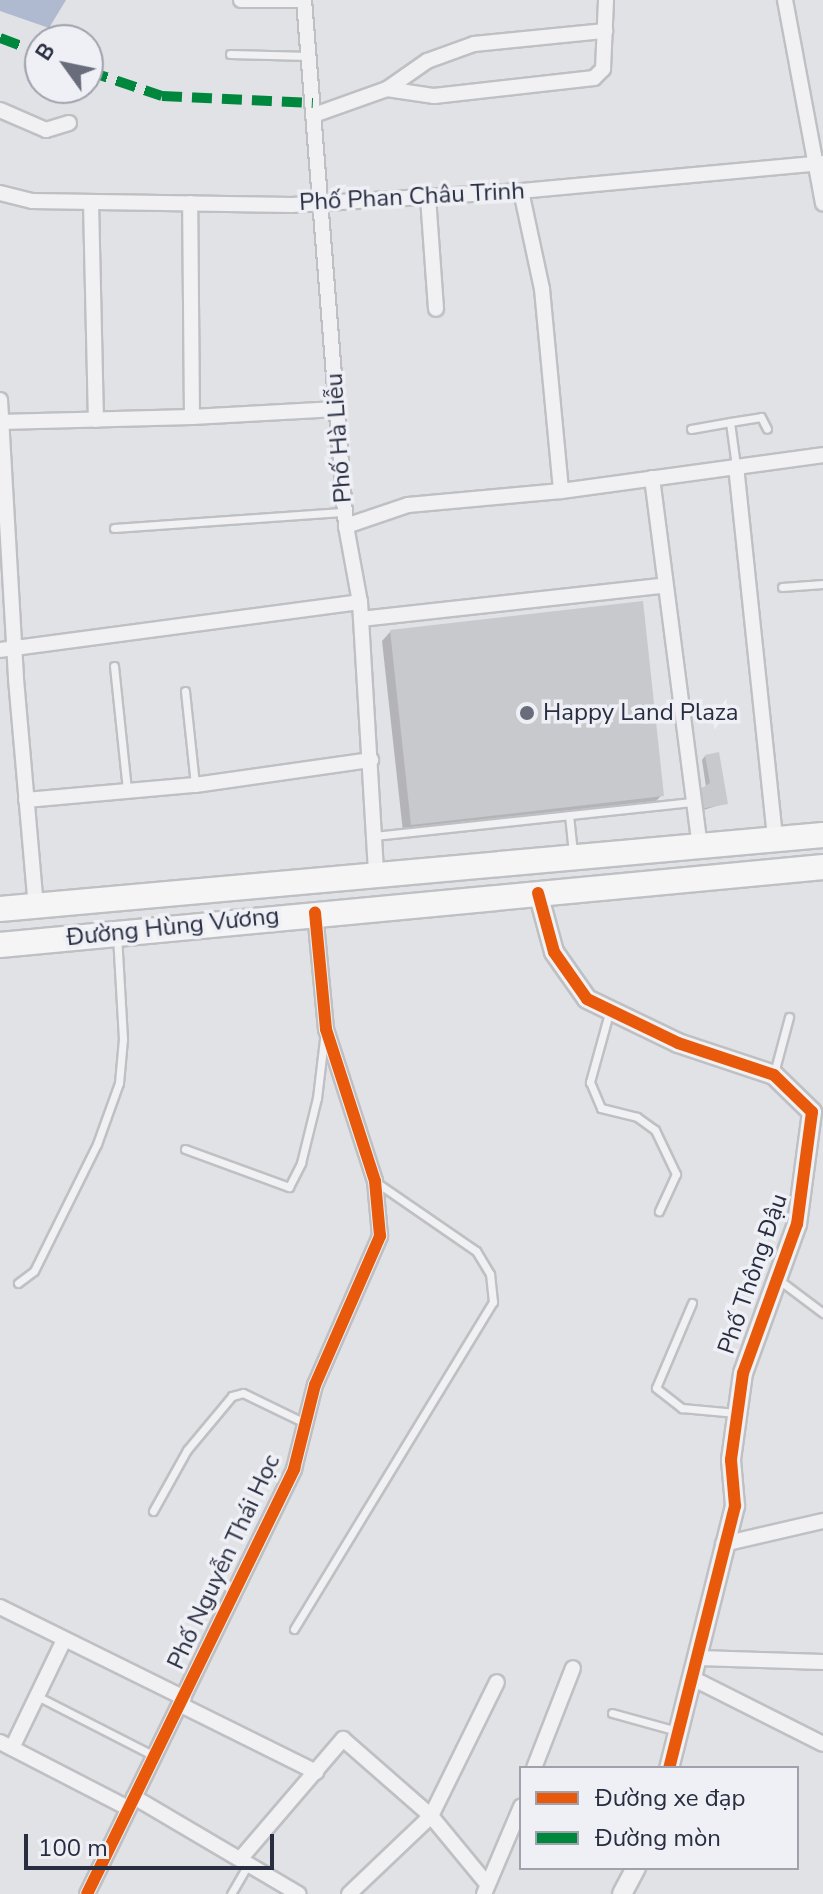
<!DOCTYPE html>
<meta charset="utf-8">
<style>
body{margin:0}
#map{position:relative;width:823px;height:1894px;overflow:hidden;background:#e1e2e6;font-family:"Nunito Sans",sans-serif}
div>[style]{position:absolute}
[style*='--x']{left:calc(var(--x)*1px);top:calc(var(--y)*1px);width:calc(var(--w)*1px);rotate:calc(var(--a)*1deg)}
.water>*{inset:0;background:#afbad1}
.shadow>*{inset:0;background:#0003}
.building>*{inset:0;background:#c7c9cd}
.roads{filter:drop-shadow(2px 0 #bfc0c4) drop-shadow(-2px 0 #bfc0c4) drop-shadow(0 2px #bfc0c4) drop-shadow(0 -2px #bfc0c4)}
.service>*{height:7px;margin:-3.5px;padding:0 3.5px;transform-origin:3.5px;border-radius:3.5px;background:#f1f1f3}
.minor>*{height:14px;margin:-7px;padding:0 7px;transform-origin:7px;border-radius:7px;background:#f1f1f3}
.tertiary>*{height:18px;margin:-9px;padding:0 9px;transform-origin:9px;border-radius:9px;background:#f1f1f3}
.primary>*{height:24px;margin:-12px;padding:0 12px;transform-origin:12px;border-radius:12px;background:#f5f5f6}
.quiet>*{height:10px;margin-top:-5px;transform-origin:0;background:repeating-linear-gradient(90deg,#00873e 0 20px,transparent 0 30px)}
.cycleway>*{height:12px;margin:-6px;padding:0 6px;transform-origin:6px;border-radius:6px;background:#e8590c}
.dots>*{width:22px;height:22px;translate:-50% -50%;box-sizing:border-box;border:4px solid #eff0f6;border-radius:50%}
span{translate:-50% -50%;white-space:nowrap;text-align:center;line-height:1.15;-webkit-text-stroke:7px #eff0f6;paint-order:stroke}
.street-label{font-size:24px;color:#282d40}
.poi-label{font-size:24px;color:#282d40}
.left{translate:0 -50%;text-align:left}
.legend{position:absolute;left:519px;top:1766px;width:280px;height:104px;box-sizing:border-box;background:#eff0f6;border:2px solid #9fa2ad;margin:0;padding:10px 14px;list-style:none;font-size:24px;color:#282d40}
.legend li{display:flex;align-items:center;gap:16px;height:40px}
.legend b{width:40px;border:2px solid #9fa2ad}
.north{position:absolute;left:24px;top:24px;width:80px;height:80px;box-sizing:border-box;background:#eff0f6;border:2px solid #9fa2ad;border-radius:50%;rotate:303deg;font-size:22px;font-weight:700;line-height:32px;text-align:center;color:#282d40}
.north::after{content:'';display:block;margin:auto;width:28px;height:36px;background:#696c7a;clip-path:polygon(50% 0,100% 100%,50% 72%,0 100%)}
.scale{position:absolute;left:24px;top:1834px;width:250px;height:36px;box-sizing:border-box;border:4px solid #282d40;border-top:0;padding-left:10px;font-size:24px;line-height:28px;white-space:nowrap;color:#282d40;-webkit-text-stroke:6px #eff0f6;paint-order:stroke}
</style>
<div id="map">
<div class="water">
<div style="clip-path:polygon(0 0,66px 0,49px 28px,0 11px)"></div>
</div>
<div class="shadow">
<div style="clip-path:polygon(390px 632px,662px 795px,653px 804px,403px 832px,382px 641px)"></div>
<div style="clip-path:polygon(705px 756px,726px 803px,697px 812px,706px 787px,702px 760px)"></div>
</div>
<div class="building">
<div style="clip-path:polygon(643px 601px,664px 796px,411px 825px,390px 630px)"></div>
<div style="clip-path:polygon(719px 752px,728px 804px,700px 809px,697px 791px,710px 783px,705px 755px)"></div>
</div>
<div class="roads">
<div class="service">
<div style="--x:230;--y:54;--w:79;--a:1.5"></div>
<div style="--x:691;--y:429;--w:40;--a:-10"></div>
<div style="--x:736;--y:466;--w:44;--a:-97.8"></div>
<div style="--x:730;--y:422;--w:31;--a:-9"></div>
<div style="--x:761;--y:417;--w:13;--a:63"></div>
<div style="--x:114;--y:528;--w:232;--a:-4"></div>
<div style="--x:782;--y:587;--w:41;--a:-4.2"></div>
<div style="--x:114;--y:666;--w:125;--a:84"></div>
<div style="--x:185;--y:691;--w:95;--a:83.9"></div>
<div style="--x:569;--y:815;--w:38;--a:84"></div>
<div style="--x:374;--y:836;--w:322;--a:-6.1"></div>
<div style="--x:609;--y:1013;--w:72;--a:105.4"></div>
<div style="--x:590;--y:1082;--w:28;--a:67"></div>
<div style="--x:601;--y:1108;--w:37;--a:14"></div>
<div style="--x:637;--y:1117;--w:22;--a:36"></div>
<div style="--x:655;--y:1130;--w:49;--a:64.5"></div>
<div style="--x:676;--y:1174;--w:41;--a:114.7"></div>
<div style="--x:774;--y:1073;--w:58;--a:-75"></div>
<div style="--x:185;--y:1149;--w:111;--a:20.1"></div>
<div style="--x:289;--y:1187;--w:27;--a:-63"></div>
<div style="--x:301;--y:1163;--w:67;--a:-76.2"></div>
<div style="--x:317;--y:1098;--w:67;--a:-83.2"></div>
<div style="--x:779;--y:1280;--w:55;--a:36.9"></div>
<div style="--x:18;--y:1283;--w:20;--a:-37"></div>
<div style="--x:34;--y:1271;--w:142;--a:-63.6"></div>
<div style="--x:97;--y:1144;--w:65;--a:-70.2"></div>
<div style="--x:119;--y:1083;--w:44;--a:-84.8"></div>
<div style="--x:123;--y:1039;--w:103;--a:-93.3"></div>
<div style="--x:692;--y:1303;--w:92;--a:113"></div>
<div style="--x:656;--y:1388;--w:33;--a:38"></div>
<div style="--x:682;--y:1408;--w:54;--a:5.3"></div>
<div style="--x:153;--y:1511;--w:70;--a:-60.9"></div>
<div style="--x:187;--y:1450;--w:70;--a:-50.2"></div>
<div style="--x:232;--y:1396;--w:11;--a:-15"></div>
<div style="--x:243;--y:1393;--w:69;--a:25.8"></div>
<div style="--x:294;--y:1629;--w:383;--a:-58.7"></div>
<div style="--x:493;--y:1302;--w:28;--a:-96"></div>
<div style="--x:490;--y:1274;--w:27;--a:-121"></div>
<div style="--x:476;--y:1251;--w:121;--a:-145.4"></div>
<div style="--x:37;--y:1696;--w:131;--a:27.1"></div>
<div style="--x:612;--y:1713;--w:67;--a:15.5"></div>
<div style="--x:231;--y:1894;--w:34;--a:-60"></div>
</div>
<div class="minor">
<div style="--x:241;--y:0;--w:63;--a:0"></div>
<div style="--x:304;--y:0;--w:528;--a:85.43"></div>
<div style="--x:346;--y:526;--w:77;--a:79.6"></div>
<div style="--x:360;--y:602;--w:273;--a:86.6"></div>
<div style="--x:785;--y:0;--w:207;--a:79.4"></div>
<div style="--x:387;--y:89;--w:48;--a:8.5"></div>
<div style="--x:434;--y:96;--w:161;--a:-6.4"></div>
<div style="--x:594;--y:78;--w:13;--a:-45"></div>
<div style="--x:603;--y:69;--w:69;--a:-87.5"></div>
<div style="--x:0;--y:110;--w:50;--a:23.5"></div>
<div style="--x:46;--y:130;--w:24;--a:-17"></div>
<div style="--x:314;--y:115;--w:77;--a:-19.6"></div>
<div style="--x:387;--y:89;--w:49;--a:-35"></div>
<div style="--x:427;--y:61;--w:50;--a:-19.9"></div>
<div style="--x:474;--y:44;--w:132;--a:-5.7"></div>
<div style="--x:521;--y:191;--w:100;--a:77.9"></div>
<div style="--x:542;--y:289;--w:203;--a:84.6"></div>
<div style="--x:0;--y:193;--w:33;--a:14"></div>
<div style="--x:32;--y:201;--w:260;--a:0.9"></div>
<div style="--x:292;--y:205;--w:229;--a:-3.5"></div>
<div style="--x:521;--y:191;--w:303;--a:-5.3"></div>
<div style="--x:428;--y:197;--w:112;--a:85.9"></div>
<div style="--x:91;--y:202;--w:218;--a:88.7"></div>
<div style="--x:0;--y:400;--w:279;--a:86.7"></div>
<div style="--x:16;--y:679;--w:228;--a:85"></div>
<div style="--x:192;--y:417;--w:145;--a:-3.2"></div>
<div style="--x:0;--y:422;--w:192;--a:-1.5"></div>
<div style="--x:192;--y:417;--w:214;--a:-90.5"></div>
<div style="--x:736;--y:466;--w:375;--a:84"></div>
<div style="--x:652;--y:478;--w:371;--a:82.6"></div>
<div style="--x:346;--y:526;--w:65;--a:-18.7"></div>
<div style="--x:408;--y:505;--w:154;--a:-5.2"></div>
<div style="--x:561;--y:491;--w:264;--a:-7.8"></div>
<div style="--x:361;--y:619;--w:303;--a:-6.3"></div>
<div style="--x:0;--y:650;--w:363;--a:-7.6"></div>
<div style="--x:26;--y:800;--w:170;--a:-5.1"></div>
<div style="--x:195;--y:785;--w:178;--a:-8.1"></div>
<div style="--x:723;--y:1544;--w:103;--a:-13"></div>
<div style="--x:0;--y:1607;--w:205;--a:26.3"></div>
<div style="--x:699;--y:1658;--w:124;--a:1.8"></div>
<div style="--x:694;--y:1679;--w:144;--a:26.7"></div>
<div style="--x:181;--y:1705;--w:151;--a:26.4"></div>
<div style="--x:0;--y:1742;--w:144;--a:27.3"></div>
<div style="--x:12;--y:1748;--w:120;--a:-64.3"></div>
<div style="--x:534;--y:1768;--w:107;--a:-68.7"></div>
<div style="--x:134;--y:1797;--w:191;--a:30.5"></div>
<div style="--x:241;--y:1858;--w:157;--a:-49.4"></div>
<div style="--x:343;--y:1739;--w:117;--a:41.2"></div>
<div style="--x:431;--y:1816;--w:88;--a:50.5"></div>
<div style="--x:87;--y:1894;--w:473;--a:-64"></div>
<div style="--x:294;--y:1469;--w:87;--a:-76"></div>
<div style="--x:315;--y:1385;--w:163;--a:-66.4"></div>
<div style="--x:380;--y:1236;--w:55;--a:-95.2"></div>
<div style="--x:375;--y:1181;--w:160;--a:-107.9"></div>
<div style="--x:326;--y:1029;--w:117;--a:-95.4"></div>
<div style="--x:349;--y:1894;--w:113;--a:-43.6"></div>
<div style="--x:431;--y:1816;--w:149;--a:-63.8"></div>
<div style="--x:484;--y:1894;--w:95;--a:-67"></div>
</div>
<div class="tertiary">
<div style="--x:538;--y:893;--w:61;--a:74.8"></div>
<div style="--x:554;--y:952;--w:57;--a:54.9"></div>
<div style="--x:587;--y:999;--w:101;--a:25.8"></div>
<div style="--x:678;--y:1043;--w:101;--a:18.4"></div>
<div style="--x:774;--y:1075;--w:53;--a:44.2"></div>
<div style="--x:812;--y:1112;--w:113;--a:97.6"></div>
<div style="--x:797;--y:1224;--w:158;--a:109.9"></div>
<div style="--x:743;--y:1373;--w:88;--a:97.9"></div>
<div style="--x:731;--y:1460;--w:46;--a:85"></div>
<div style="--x:735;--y:1506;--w:270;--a:104.1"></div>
<div style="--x:622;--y:1894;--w:30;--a:-62"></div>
</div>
<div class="primary">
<div style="--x:0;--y:909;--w:826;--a:-5.14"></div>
<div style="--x:0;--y:945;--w:827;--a:-5.41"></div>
</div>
</div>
<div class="quiet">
<div style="--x:0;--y:38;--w:43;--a:20.6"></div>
<div style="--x:88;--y:71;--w:78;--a:18.7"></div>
<div style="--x:162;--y:96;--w:151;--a:2.7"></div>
</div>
<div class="cycleway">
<div style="--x:538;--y:893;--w:61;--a:74.8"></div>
<div style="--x:554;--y:952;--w:57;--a:54.9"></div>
<div style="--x:587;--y:999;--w:101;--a:25.8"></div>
<div style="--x:678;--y:1043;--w:101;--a:18.4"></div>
<div style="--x:774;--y:1075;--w:53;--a:44.2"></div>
<div style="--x:812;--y:1112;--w:113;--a:97.6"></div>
<div style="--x:797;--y:1224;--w:158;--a:109.9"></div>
<div style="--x:743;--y:1373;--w:88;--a:97.9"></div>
<div style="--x:731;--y:1460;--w:46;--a:85"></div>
<div style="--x:735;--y:1506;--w:270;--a:104.1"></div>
<div style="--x:87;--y:1894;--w:473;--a:-64"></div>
<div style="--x:294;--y:1469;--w:87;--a:-76"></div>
<div style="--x:315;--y:1385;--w:163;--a:-66.4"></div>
<div style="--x:380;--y:1236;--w:55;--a:-95.2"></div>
<div style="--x:375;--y:1181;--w:160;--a:-107.9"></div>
<div style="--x:326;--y:1029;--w:117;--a:-95.4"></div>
</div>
<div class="dots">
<div style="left:527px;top:713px;background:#696c7a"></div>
</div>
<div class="street-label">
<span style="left:412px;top:197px;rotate:-3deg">Phố Phan Châu Trinh</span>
<span style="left:339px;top:438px;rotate:-94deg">Phố Hà Liễu</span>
<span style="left:173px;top:927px;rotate:-6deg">Đường Hùng Vương</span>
<span style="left:753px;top:1274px;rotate:-71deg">Phố Thông Đậu</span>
<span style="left:224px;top:1562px;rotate:-65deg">Phố Nguyễn Thái Học</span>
</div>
<div class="poi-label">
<span class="left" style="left:543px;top:713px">Happy Land Plaza</span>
</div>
<ul class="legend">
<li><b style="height:10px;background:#e8590c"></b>Đường xe đạp</li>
<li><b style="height:10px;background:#00873e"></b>Đường mòn</li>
</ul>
<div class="north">B</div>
<div class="scale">100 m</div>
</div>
